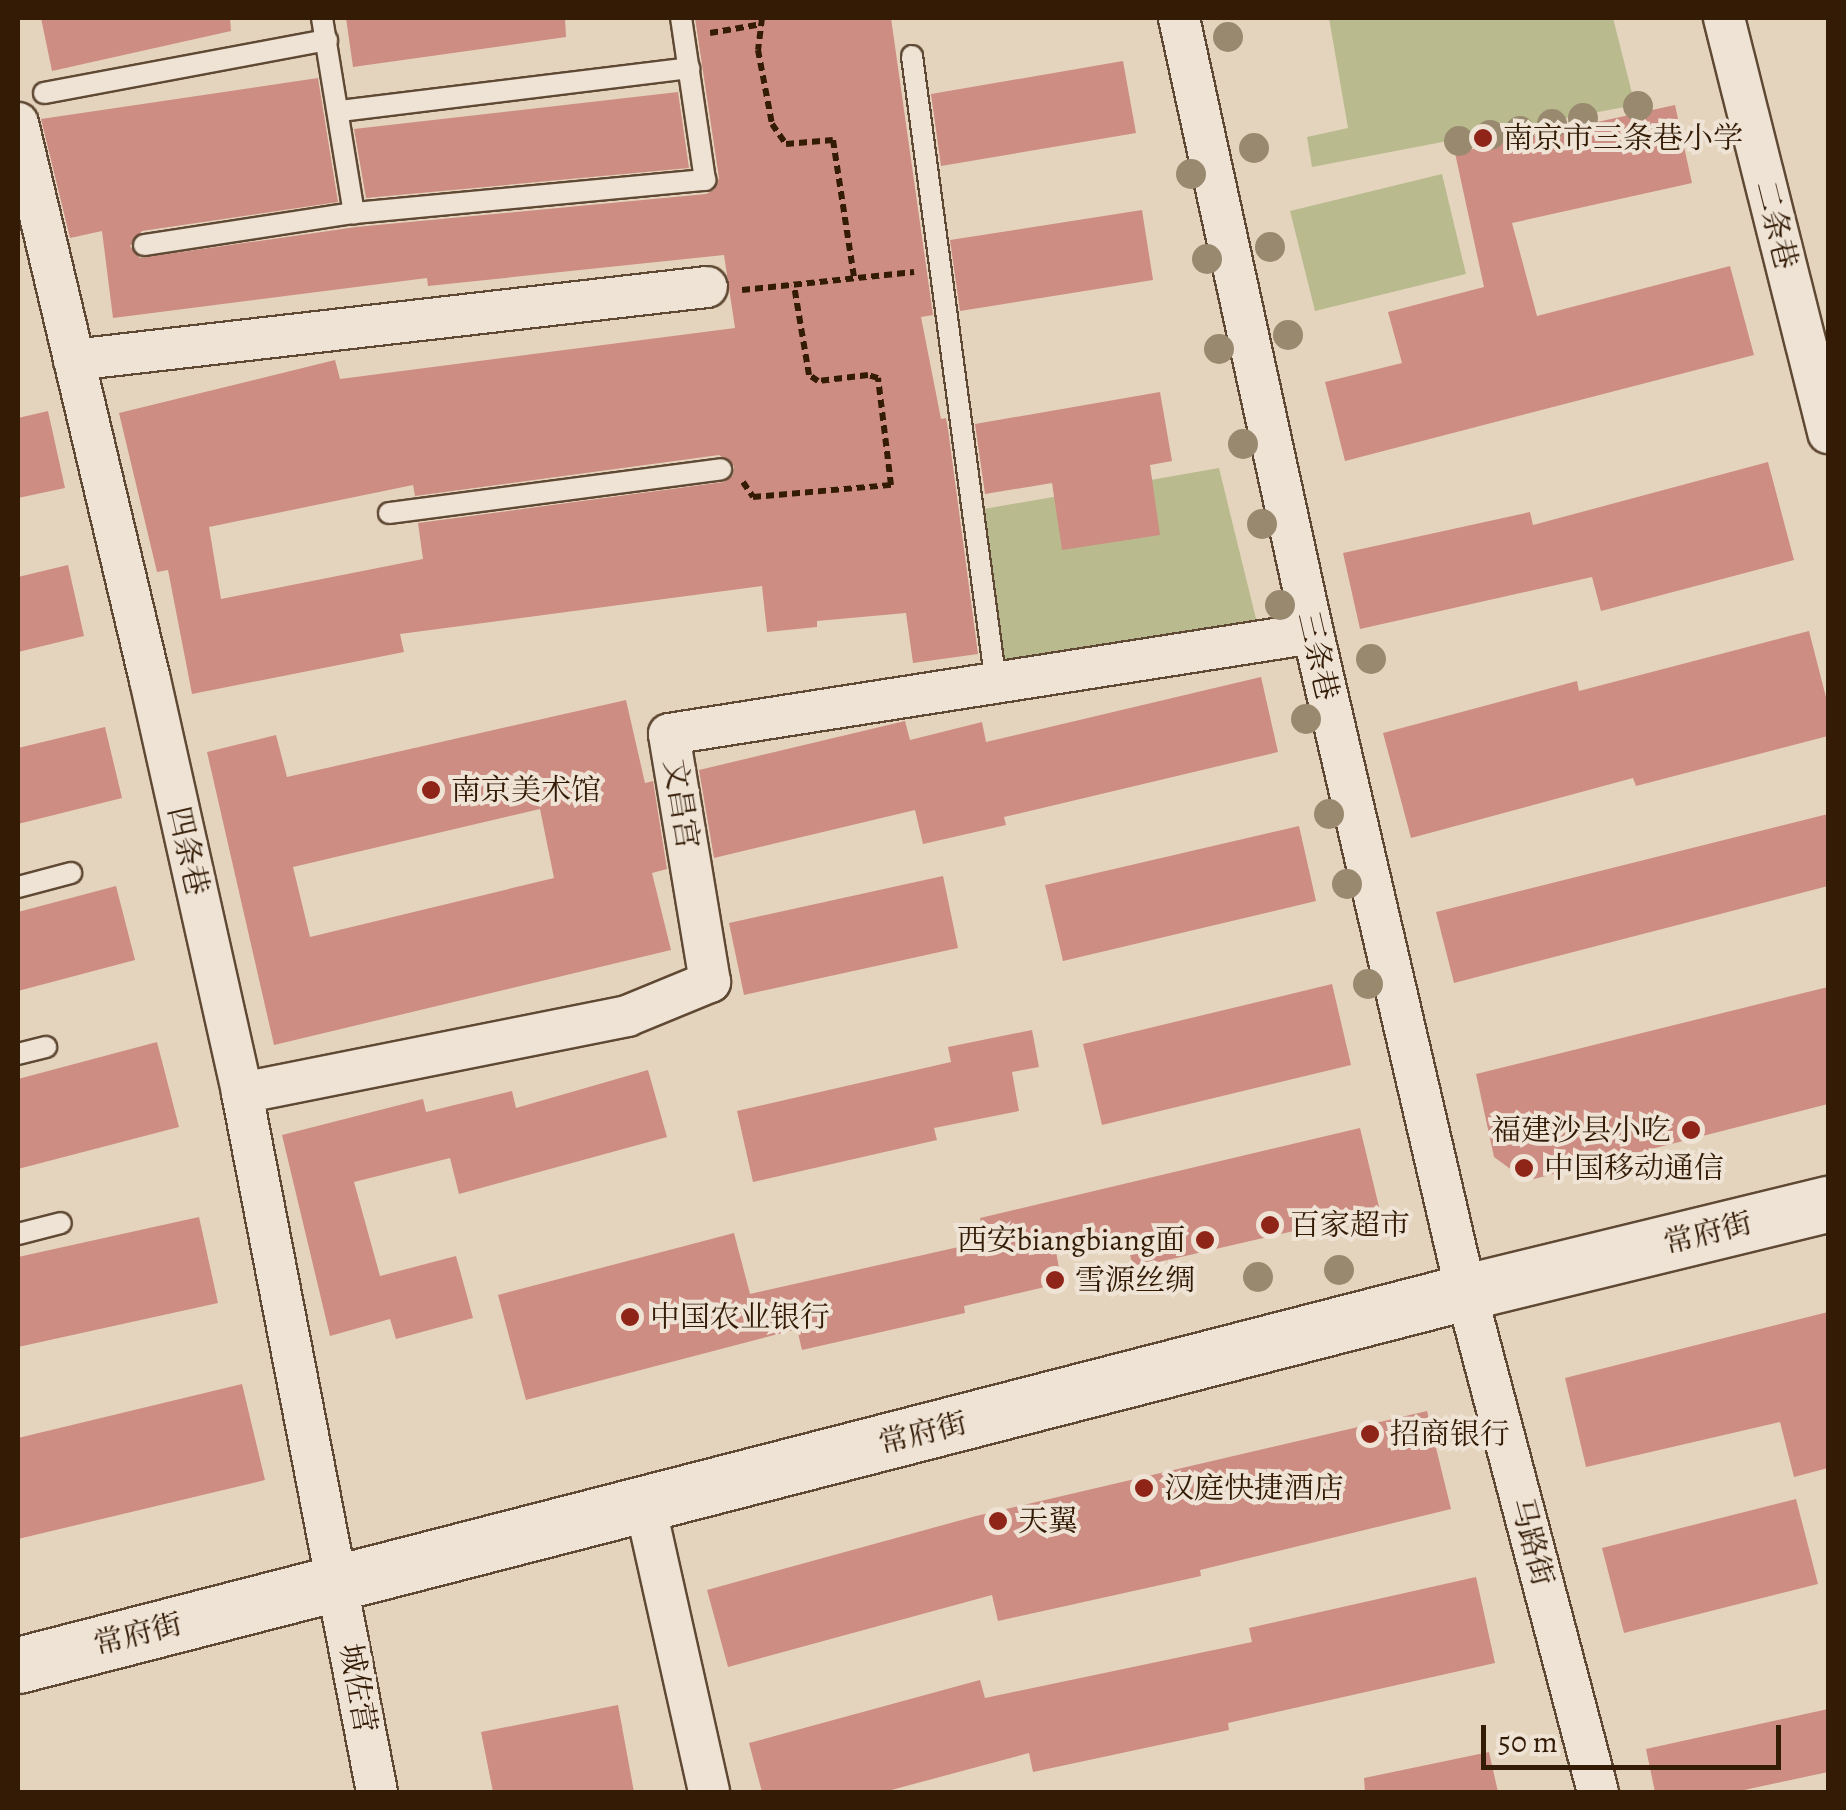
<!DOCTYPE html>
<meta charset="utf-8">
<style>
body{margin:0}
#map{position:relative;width:1846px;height:1810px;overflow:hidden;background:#e5d4bd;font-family:Alegreya,"Noto Serif SC",serif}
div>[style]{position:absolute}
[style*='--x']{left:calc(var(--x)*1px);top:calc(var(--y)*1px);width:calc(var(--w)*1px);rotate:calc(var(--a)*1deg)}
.green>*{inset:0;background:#b9bb8e}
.building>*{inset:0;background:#cd8d83}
.path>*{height:6px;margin-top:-3px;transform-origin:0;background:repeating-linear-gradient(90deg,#331b06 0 8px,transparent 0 13px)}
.roads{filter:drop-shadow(2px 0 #604934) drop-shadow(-2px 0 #604934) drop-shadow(0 2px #604934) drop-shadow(0 -2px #604934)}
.service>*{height:20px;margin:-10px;padding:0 10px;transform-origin:10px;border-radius:10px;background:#eee3d4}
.minor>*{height:40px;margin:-20px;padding:0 20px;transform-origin:20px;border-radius:20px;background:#eee3d4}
.secondary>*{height:55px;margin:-27.5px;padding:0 27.5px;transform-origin:27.5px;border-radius:27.5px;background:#eee3d4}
.trees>*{width:30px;height:30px;margin:-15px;border-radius:50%;background:#99896f}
.dots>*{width:28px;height:28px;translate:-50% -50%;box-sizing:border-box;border:5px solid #eee3d4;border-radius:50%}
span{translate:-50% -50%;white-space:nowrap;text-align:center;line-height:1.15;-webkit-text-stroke:8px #eee3d4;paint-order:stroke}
.poi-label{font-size:30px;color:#331b06}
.left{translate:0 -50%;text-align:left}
.right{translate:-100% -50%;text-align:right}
.street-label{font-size:30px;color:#331b06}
.frame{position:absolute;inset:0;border:20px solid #331b06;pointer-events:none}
.scale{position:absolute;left:1481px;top:1725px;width:300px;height:45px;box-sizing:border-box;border:5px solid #331b06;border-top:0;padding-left:12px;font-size:30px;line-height:35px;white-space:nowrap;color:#331b06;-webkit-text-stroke:8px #eee3d4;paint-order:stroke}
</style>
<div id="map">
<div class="green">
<div style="clip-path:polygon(1329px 18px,1613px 18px,1635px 105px,1312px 167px,1307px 137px,1348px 128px)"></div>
<div style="clip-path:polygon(1442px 174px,1466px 274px,1315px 311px,1290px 211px)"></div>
<div style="clip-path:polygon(1219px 468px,1258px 627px,1004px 670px,978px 510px)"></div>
</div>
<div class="building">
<div style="clip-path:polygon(41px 18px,230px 18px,231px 31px,52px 71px)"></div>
<div style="clip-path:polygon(346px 18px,565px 18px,566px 37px,353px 67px)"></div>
<div style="clip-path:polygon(evenodd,695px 18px,891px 18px,933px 315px,921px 317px,941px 419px,946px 418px,948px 429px,978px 654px,913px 663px,906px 613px,817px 621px,817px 627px,767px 632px,762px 586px,400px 634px,404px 652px,192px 694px,168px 570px,157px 572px,119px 413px,335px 360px,340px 379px,735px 328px,724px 255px,428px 286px,427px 278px,113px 318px,102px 231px,70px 238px,41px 119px,318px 78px,338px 202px,142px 231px,130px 246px,140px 258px,356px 227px,706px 194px,714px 190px,719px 178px,695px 18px,719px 455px,734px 466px,733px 475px,724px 482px,418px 523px,423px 559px,221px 599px,209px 527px,413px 485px,415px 496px,719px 455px)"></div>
<div style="clip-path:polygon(1123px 61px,1136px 133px,941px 166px,931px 94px)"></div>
<div style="clip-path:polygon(678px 92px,689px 168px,366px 198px,354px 129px)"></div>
<div style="clip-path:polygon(1675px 105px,1692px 183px,1512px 223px,1537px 316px,1730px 266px,1754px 355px,1345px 461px,1325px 382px,1402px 363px,1388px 312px,1484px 287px,1455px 153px)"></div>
<div style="clip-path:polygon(1142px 210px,1153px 280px,960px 311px,950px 240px)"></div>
<div style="clip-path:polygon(1160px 392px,1172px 461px,1150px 465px,1160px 535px,1062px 550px,1052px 483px,985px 494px,975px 424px)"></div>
<div style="clip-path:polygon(48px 411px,65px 488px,18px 498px,18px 418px)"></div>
<div style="clip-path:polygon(1768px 462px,1794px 560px,1601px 611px,1592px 577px,1360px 629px,1343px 553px,1530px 512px,1533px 525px)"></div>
<div style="clip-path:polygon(68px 565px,84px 636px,18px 652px,18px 577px)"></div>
<div style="clip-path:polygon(1809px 631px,1828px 705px,1828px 736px,1636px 786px,1633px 778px,1411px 838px,1383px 733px,1577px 681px,1579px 691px)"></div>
<div style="clip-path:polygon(1261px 677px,1278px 752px,1004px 817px,1006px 825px,923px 844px,915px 810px,714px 858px,699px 770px,905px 721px,910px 740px,982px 722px,986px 742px)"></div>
<div style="clip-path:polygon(evenodd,626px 700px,645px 783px,653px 781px,667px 869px,652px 873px,671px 950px,274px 1045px,207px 752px,276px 735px,287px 777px,626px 700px,540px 809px,554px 878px,310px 937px,293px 867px,540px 809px)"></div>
<div style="clip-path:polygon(105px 727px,122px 798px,18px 824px,18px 748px)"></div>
<div style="clip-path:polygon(1828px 814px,1828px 886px,1454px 983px,1436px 912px)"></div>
<div style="clip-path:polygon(1299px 826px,1316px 901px,1063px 961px,1045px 885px)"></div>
<div style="clip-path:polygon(943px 876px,958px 948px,744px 995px,729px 923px)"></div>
<div style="clip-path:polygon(116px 886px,135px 960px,18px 991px,18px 912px)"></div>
<div style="clip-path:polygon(1332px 984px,1351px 1065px,1102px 1125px,1083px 1044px)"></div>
<div style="clip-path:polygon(1828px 987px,1828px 1104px,1534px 1179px,1520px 1176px,1494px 1157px,1476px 1074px)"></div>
<div style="clip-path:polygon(1032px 1030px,1039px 1067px,1012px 1072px,1019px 1111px,934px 1128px,937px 1140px,753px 1182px,737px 1111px,951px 1062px,948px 1047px)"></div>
<div style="clip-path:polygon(157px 1042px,179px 1127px,18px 1169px,18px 1079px)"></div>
<div style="clip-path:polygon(648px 1070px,667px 1137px,459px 1194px,450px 1158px,354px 1182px,380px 1276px,456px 1256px,473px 1318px,396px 1339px,390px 1319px,330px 1336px,282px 1135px,423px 1099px,426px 1112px,512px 1091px,516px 1108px)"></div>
<div style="clip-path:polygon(1360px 1128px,1380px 1211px,1133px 1268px,1126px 1237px,1056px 1252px,1062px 1283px,964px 1306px,965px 1313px,802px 1350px,797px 1329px,526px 1400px,498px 1295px,734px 1233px,750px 1294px,985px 1241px,980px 1218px)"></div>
<div style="clip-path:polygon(199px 1217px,218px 1303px,18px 1347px,18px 1257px)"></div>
<div style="clip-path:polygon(1828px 1312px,1828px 1468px,1794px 1477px,1780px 1422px,1586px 1467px,1565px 1378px)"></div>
<div style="clip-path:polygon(242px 1384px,265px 1480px,18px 1539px,18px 1438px)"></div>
<div style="clip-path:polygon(1427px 1411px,1451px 1509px,1200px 1570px,1201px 1576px,998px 1621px,992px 1595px,728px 1667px,707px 1590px,976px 1516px)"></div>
<div style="clip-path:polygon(1796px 1499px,1818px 1584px,1624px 1633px,1602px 1548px)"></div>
<div style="clip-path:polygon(1476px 1577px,1495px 1663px,1228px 1723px,1229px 1730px,1033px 1772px,1029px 1753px,884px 1792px,762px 1792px,749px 1743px,980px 1680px,985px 1698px,1252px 1642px,1249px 1628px)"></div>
<div style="clip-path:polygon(618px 1705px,634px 1792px,493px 1792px,481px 1732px)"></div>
<div style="clip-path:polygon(1828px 1709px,1828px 1772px,1735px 1792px,1655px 1792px,1646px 1749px)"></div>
<div style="clip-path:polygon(1489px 1752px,1498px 1792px,1365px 1792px,1364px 1778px)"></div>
</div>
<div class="path">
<div style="--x:762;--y:18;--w:32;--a:97"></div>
<div style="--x:758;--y:50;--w:75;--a:79.3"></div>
<div style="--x:772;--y:124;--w:24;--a:55"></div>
<div style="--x:786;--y:144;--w:47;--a:-4.9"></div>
<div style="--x:833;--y:140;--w:140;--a:81.3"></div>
<div style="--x:710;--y:33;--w:53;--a:-9.8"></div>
<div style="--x:742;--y:290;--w:173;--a:-6"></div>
<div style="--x:743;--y:482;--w:18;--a:56"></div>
<div style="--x:753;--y:497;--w:139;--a:-5"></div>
<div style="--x:891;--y:485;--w:108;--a:-96.9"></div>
<div style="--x:878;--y:378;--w:10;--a:-163"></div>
<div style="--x:868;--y:375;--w:50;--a:173.2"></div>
<div style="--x:818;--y:381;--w:11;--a:-146"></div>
<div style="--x:809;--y:375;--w:91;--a:-99.5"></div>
</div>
<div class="roads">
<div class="service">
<div style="--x:322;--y:18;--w:198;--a:80.7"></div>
<div style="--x:912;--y:56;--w:634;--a:82.38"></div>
<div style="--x:44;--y:93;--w:288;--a:-10.6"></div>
<div style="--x:340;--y:111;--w:352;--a:-7"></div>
<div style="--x:144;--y:245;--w:212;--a:-8.7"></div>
<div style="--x:354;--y:213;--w:353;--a:-5.4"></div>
<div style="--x:705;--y:180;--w:164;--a:-98.4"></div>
<div style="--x:389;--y:513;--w:335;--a:-7.5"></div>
<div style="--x:18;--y:887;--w:55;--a:-14.8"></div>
<div style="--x:18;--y:1054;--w:29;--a:-14"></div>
<div style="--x:18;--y:1234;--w:44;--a:-14.3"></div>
</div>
<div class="minor">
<div style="--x:1179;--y:18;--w:629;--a:77.71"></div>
<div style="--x:1313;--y:633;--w:677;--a:76.93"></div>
<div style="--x:1466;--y:1292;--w:517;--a:75.21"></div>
<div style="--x:1724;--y:18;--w:428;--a:75.9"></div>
<div style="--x:18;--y:123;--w:572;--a:76.67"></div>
<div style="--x:150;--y:680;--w:423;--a:77.4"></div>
<div style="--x:242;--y:1093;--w:712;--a:79.07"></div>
<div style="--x:74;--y:360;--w:637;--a:-6.58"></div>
<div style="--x:242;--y:1093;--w:393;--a:-11.3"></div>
<div style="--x:627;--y:1016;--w:90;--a:-22.3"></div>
<div style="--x:710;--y:982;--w:251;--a:-99.4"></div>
<div style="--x:669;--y:734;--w:652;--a:-8.91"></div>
<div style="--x:645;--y:1505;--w:294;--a:77.4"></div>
</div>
<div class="secondary">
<div style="--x:18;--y:1665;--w:1495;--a:-14.45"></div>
<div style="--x:1466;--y:1292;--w:373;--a:-13.7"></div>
</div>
</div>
<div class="trees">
<div style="left:1228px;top:37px"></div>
<div style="left:1638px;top:106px"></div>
<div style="left:1583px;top:118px"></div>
<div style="left:1552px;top:124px"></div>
<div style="left:1520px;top:131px"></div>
<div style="left:1490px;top:135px"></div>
<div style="left:1459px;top:141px"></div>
<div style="left:1254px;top:148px"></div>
<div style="left:1191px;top:174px"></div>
<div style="left:1270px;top:247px"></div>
<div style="left:1207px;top:259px"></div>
<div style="left:1288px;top:335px"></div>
<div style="left:1219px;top:349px"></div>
<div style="left:1243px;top:444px"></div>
<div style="left:1262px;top:524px"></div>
<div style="left:1280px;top:605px"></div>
<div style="left:1371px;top:659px"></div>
<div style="left:1306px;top:719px"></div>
<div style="left:1329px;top:814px"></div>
<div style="left:1347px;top:884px"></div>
<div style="left:1368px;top:984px"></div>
<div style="left:1339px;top:1270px"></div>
<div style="left:1258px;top:1277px"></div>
</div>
<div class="dots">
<div style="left:1483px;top:138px;background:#8f2418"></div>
<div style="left:431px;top:790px;background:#8f2418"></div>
<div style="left:1691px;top:1130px;background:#8f2418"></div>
<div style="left:1524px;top:1168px;background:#8f2418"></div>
<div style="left:1270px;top:1225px;background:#8f2418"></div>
<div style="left:1205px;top:1240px;background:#8f2418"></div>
<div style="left:1055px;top:1280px;background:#8f2418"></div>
<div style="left:630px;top:1317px;background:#8f2418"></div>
<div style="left:1370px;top:1434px;background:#8f2418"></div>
<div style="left:1144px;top:1488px;background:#8f2418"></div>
<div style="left:998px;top:1521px;background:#8f2418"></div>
</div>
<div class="poi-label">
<span class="left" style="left:1503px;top:138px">南京市三条巷小学</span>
<span class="left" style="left:451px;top:790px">南京美术馆</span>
<span class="right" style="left:1671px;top:1130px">福建沙县小吃</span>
<span class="left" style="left:1544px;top:1168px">中国移动通信</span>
<span class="left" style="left:1290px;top:1225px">百家超市</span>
<span class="right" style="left:1185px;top:1240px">西安biangbiang面</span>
<span class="left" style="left:1075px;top:1280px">雪源丝绸</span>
<span class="left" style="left:650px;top:1317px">中国农业银行</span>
<span class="left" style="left:1390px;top:1434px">招商银行</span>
<span class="left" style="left:1164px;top:1488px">汉庭快捷酒店</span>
<span class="left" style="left:1018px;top:1521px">天翼</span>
</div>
<div class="street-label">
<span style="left:1776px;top:225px;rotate:76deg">二条巷</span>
<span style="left:1318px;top:656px;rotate:77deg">三条巷</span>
<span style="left:681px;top:804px;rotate:81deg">文昌宫</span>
<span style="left:188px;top:851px;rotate:77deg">四条巷</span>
<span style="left:1708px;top:1233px;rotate:-14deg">常府街</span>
<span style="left:923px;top:1433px;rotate:-14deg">常府街</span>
<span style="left:1532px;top:1542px;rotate:75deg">马路街</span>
<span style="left:138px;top:1634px;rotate:-14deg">常府街</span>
<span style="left:358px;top:1688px;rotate:80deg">城佐营</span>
</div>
<div class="frame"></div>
<div class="scale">50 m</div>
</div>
